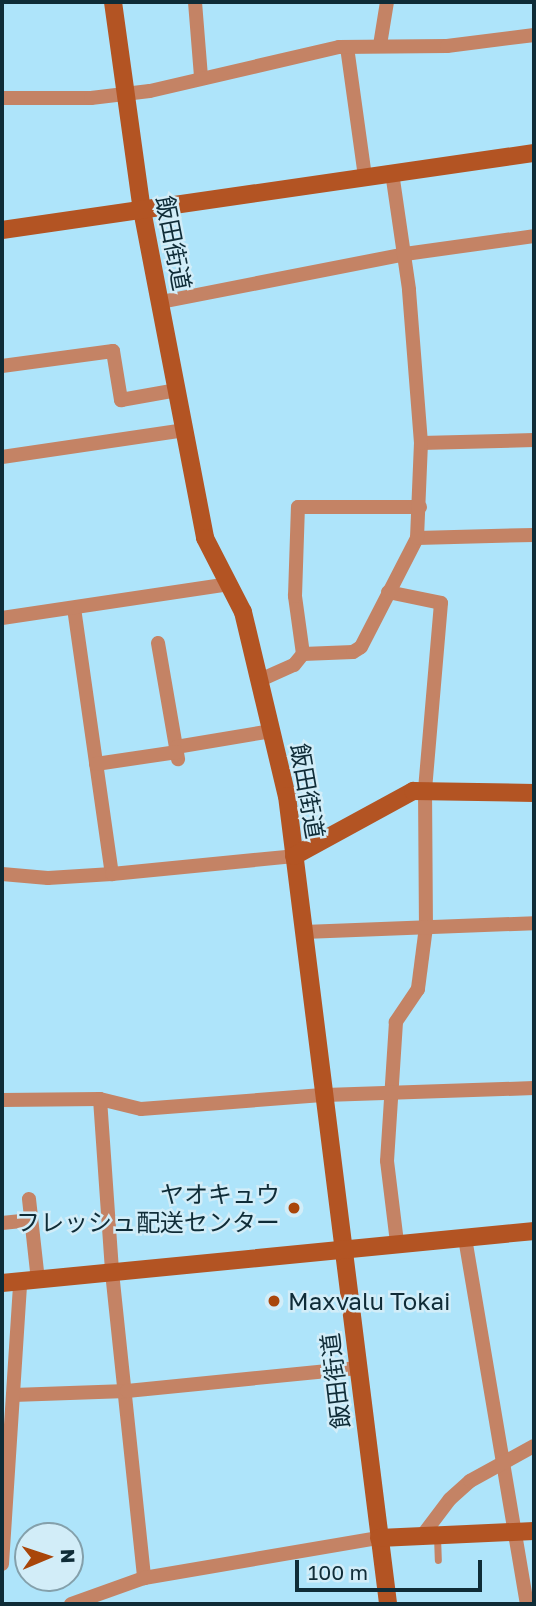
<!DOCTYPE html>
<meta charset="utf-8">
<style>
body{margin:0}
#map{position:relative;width:536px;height:1606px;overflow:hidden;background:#aee4fa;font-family:"Golos Text","Noto Sans JP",sans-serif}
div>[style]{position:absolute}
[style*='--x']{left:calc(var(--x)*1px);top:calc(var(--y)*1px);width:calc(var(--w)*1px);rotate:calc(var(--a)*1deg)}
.lane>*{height:7px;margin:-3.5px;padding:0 3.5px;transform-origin:3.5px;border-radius:3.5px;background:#c48365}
.street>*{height:14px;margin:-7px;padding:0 7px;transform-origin:7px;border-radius:7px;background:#c48365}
.secondary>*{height:18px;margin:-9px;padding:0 9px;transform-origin:9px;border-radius:9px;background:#b35423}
.dots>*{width:19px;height:19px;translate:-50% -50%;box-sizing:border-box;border:4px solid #d2edf8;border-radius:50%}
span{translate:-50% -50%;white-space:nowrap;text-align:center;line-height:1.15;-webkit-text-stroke:5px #d2edf8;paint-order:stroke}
.street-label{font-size:24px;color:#0f2c37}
.poi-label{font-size:24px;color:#0f2c37}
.right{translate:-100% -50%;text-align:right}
.left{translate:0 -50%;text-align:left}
.frame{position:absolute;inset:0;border:4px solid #0f2c37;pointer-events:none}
.north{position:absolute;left:14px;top:1522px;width:70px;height:70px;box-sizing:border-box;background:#d2edf8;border:2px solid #84a0ab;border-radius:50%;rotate:88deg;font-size:19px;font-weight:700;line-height:28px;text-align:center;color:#0f2c37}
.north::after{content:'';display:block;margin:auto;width:24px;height:32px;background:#a9460a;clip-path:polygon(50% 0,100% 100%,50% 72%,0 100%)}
.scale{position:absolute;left:295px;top:1560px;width:187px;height:32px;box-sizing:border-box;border:4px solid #0f2c37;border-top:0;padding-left:9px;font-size:21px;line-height:24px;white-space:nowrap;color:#0f2c37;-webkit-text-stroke:5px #d2edf8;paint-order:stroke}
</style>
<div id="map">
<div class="lane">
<div style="--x:437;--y:1536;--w:24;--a:88"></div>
</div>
<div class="street">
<div style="--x:195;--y:2;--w:74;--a:85.4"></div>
<div style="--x:380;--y:45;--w:44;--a:-80.8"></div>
<div style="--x:347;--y:47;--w:131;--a:82.1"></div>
<div style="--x:2;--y:98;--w:89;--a:0"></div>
<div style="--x:91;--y:98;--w:59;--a:-6.8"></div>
<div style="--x:150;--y:91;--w:194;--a:-13.1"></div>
<div style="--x:339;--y:47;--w:108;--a:-0.5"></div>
<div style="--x:447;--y:46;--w:88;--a:-7.2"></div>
<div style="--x:161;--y:302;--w:249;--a:-11.1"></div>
<div style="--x:405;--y:254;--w:130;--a:-7.9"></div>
<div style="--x:2;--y:366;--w:112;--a:-7.7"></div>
<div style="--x:113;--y:351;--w:50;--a:80.7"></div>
<div style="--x:121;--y:400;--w:57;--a:-10.1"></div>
<div style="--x:421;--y:443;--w:113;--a:-1.5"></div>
<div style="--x:2;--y:457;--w:185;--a:-8.4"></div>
<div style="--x:417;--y:538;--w:117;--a:-1.5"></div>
<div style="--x:388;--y:592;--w:54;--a:11.7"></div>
<div style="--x:441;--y:603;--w:186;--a:94.9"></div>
<div style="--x:425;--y:788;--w:139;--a:89.6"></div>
<div style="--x:426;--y:927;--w:63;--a:97.4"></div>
<div style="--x:418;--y:989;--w:40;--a:124"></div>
<div style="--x:396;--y:1022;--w:139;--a:93.7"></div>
<div style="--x:387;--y:1161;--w:83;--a:83"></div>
<div style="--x:74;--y:608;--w:269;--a:81.9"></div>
<div style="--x:2;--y:618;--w:230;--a:-8.5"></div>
<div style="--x:158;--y:643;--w:118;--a:80.2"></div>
<div style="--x:303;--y:654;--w:59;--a:-97.9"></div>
<div style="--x:295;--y:596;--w:89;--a:-88.1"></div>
<div style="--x:298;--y:507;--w:122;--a:0"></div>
<div style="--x:260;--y:680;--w:37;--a:-24"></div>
<div style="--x:294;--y:665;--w:14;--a:-51"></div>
<div style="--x:303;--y:654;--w:50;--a:-2.3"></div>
<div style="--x:353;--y:652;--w:9;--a:-32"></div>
<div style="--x:361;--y:647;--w:123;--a:-62.8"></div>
<div style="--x:417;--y:538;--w:95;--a:-87.6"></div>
<div style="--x:421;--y:443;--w:154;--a:-94.5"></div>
<div style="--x:409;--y:289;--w:117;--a:-98.3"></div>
<div style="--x:176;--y:747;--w:97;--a:-9.5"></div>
<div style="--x:96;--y:764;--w:82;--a:-8.4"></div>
<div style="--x:2;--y:874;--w:46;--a:5"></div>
<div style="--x:48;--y:878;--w:64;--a:-3.6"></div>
<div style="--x:112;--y:874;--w:183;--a:-5.6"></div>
<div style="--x:304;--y:932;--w:230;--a:-2.2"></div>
<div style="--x:100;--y:1099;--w:173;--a:86"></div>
<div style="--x:112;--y:1272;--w:308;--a:84"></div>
<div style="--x:2;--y:1100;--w:98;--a:-0.6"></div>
<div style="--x:100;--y:1099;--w:42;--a:13.7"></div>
<div style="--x:141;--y:1109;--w:185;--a:-4.4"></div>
<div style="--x:325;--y:1095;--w:209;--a:-1.9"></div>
<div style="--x:29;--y:1199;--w:81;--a:83.7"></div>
<div style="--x:2;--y:1223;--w:29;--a:-6"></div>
<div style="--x:465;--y:1238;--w:371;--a:80.4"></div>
<div style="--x:13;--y:1395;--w:114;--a:-2"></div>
<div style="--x:127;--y:1391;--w:232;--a:-5.7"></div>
<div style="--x:422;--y:1536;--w:46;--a:-52.9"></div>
<div style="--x:450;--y:1499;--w:27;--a:-42"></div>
<div style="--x:470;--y:1481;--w:73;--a:-28.7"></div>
<div style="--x:2;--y:1564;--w:283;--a:-86.3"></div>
<div style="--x:71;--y:1604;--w:77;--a:-19.6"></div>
<div style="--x:144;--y:1578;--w:238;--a:-9.7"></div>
</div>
<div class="secondary">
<div style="--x:113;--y:2;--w:210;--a:82.1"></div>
<div style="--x:142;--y:210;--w:334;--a:79.1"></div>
<div style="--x:205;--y:538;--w:83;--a:62.8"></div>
<div style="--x:243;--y:612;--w:189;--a:76.6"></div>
<div style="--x:287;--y:796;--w:814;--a:82.87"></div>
<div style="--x:2;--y:230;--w:538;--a:-8.24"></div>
<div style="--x:294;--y:856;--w:136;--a:-28.6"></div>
<div style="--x:413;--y:791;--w:121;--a:0.9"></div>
<div style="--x:2;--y:1283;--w:535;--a:-5.58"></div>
<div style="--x:379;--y:1538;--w:155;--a:-2.6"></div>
</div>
<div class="dots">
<div style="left:294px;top:1208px;background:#a9460a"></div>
<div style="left:274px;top:1301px;background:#a9460a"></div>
</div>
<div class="street-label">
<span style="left:174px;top:243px;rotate:79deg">飯田街道</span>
<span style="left:308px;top:791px;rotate:80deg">飯田街道</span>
<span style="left:335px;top:1381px;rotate:-97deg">飯田街道</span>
</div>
<div class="poi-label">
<span class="right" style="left:280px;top:1208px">ヤオキュウ<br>フレッシュ配送センター</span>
<span class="left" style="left:288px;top:1301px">Maxvalu Tokai</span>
</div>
<div class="frame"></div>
<div class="north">N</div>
<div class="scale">100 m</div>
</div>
